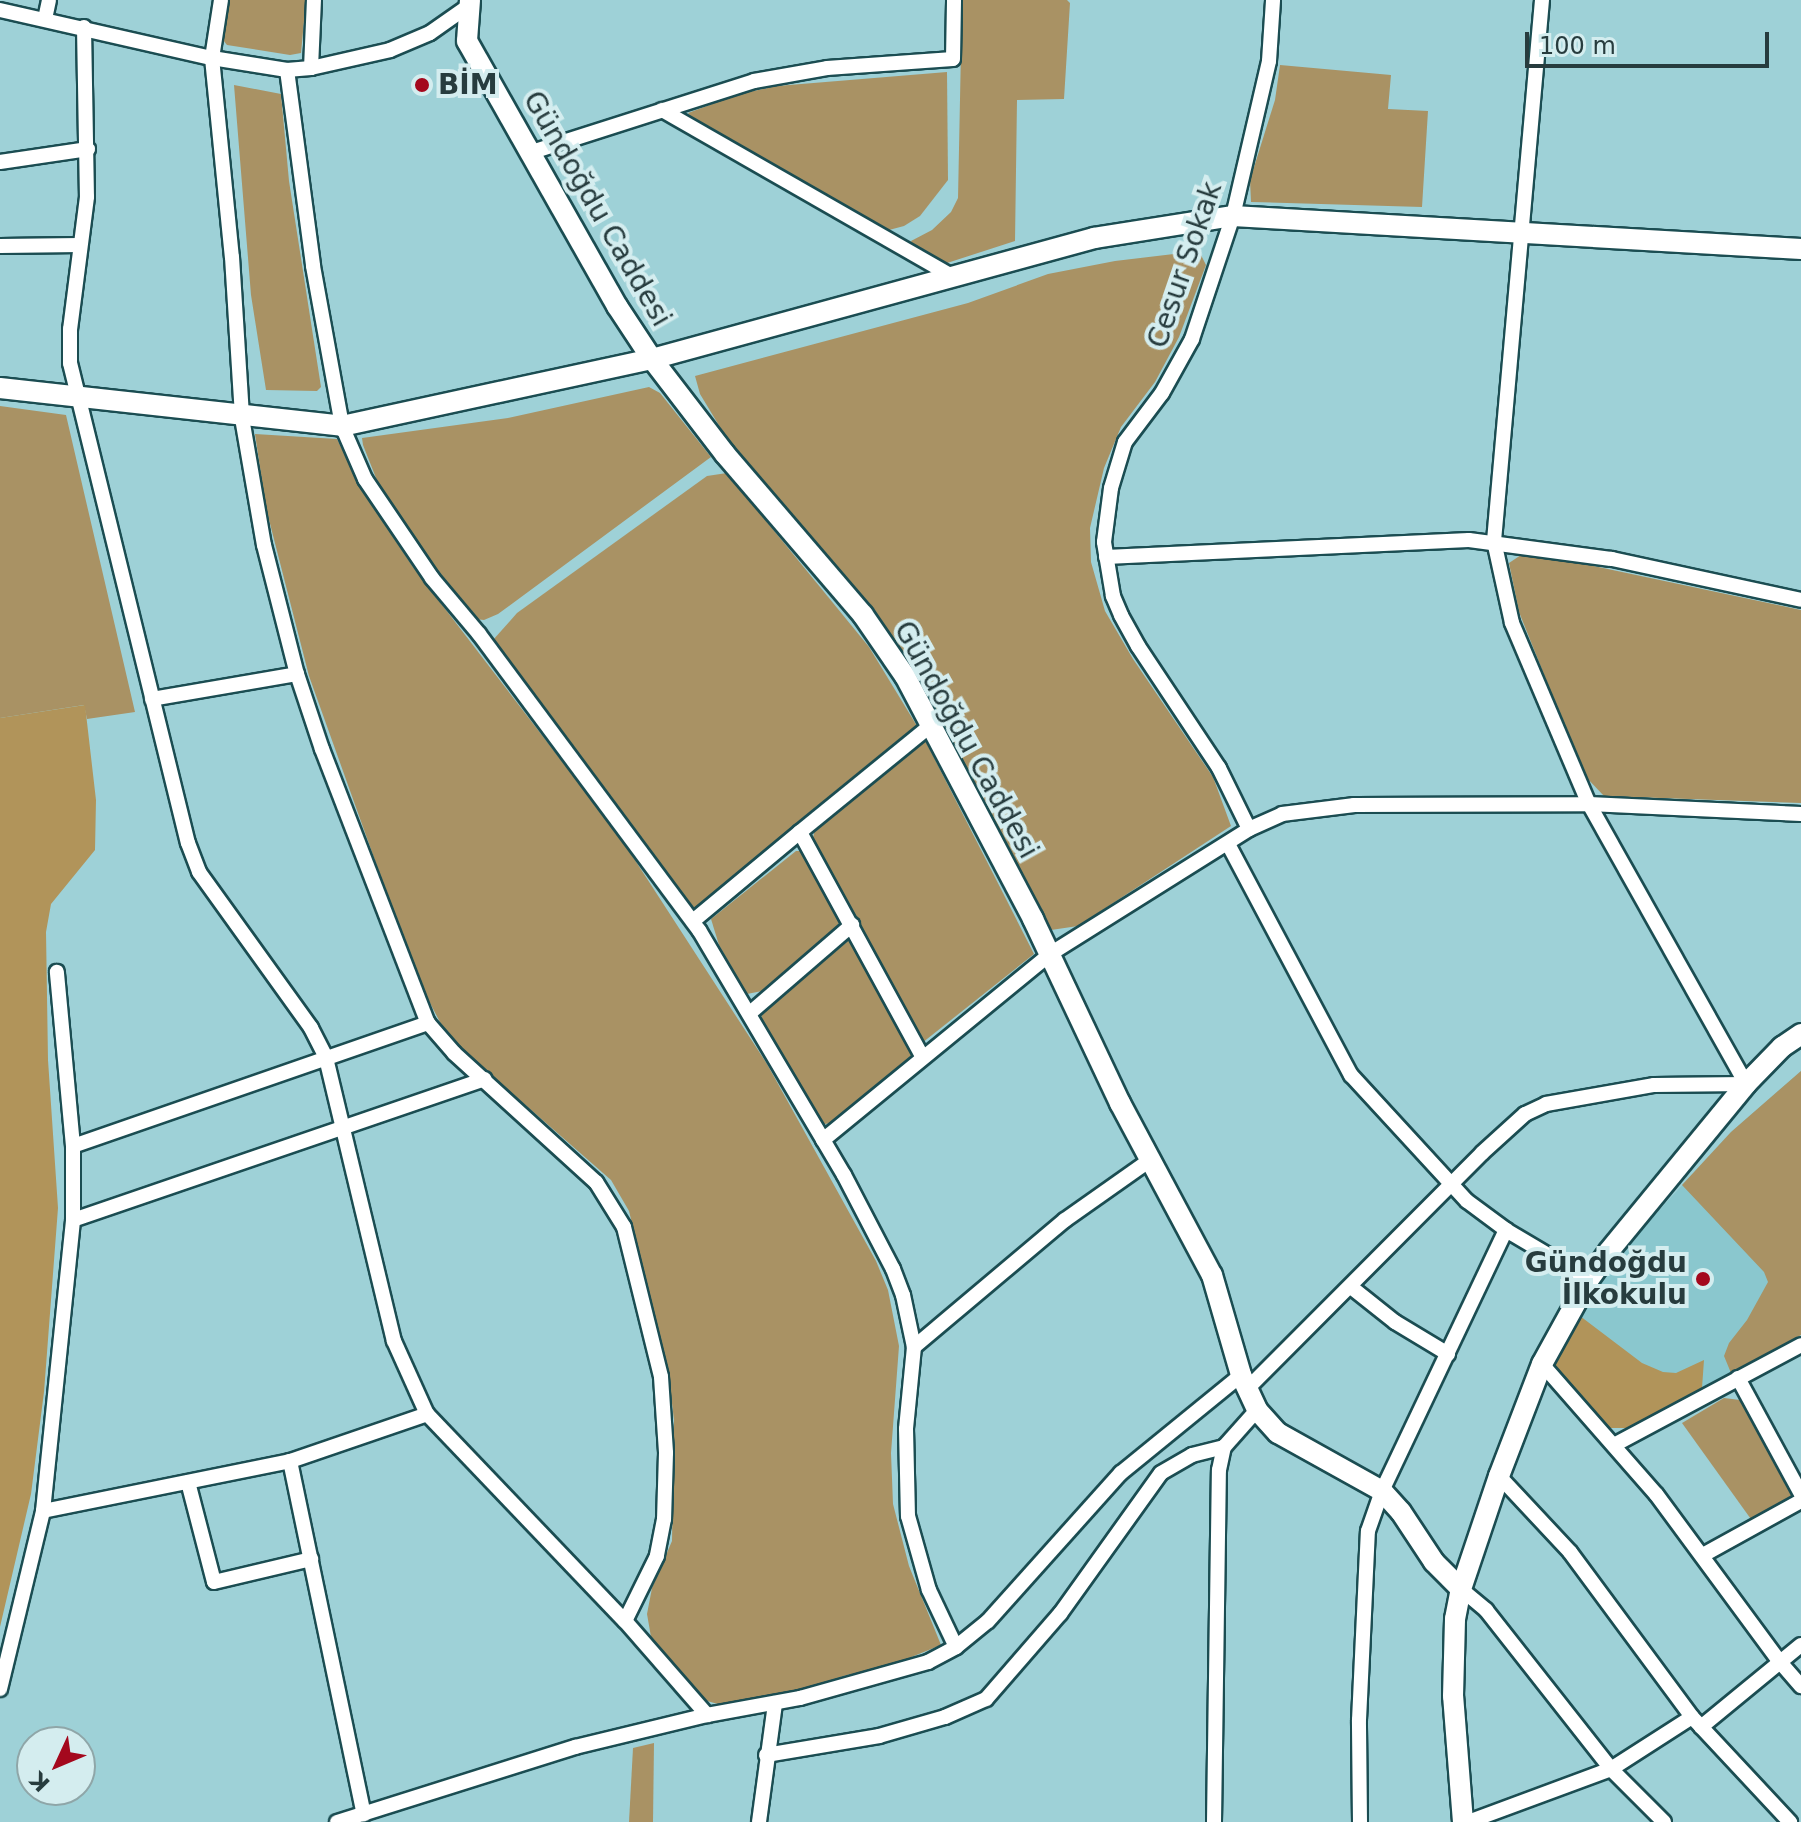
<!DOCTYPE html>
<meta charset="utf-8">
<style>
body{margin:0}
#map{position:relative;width:1801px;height:1822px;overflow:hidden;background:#9ed1d7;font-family:"DejaVu Sans",sans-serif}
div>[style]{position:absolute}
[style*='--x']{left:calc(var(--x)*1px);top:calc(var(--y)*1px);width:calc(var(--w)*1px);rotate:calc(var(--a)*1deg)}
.built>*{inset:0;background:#8ac7ce}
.green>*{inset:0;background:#a99264}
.forest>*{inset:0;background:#b1945a}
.roads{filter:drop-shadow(2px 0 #1b4d52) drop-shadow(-2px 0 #1b4d52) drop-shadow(0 2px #1b4d52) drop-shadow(0 -2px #1b4d52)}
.street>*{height:14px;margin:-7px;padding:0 7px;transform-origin:7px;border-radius:7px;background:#fff}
.secondary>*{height:20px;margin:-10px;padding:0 10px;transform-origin:10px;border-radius:10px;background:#fff}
.dots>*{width:22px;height:22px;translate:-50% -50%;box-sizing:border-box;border:4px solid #d4edef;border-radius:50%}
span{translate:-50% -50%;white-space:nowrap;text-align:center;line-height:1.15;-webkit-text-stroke:8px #d4edef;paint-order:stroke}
.poi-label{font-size:28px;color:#273c3e;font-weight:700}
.left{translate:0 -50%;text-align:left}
.right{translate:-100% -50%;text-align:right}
.street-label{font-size:28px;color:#273c3e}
.north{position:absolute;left:16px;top:1726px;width:80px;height:80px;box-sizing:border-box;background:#d4edef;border:2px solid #8fa6a8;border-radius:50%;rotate:226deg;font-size:22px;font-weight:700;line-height:32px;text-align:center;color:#273c3e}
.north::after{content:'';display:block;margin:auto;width:28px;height:36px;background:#a4081d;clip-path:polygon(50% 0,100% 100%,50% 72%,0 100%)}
.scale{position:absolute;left:1525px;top:32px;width:244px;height:36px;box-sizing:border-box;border:4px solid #273c3e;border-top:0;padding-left:10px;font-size:24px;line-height:28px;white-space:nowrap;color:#273c3e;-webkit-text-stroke:6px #d4edef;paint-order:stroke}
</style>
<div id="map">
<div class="built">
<div style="clip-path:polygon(1801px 1071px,1801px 1335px,1627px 1428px,1610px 1428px,1580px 1316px,1629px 1243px,1731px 1132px)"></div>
</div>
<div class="green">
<div style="clip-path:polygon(230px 0,306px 0,301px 53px,290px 55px,227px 45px,223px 40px)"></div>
<div style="clip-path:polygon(962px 0,1067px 0,1070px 3px,1064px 99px,1017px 100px,1015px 241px,944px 264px,913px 247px,911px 241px,932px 230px,951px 212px,958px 198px)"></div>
<div style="clip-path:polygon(1280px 65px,1391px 75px,1388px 109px,1428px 111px,1422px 207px,1251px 202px,1250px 180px,1275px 100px)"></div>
<div style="clip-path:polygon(947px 72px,948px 180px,920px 216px,904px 226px,889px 230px,696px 124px,688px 113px,739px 94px,777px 86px)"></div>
<div style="clip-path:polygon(234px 85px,281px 94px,289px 181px,321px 387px,317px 391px,266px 390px,251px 295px)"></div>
<div style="clip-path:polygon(1199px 251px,1206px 265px,1179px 337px,1155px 382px,1121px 427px,1104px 468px,1090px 528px,1091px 562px,1105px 611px,1133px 659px,1213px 777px,1231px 826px,1078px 926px,1051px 930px,922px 686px,860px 596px,735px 452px,700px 394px,695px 376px,968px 303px,1048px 274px,1115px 261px)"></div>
<div style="clip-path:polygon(649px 387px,660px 393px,711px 457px,498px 614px,484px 620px,475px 619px,403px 525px,378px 483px,363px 445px,362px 438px,508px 418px)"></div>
<div style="clip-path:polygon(0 406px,66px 415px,135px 712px,87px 719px,84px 705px,0 718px)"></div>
<div style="clip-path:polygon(255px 434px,337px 439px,365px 495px,413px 567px,620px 837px,767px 1064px,876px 1261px,888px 1290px,899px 1346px,891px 1453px,893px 1504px,909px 1566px,941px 1645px,887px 1667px,847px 1675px,784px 1695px,718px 1704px,707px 1701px,658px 1651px,651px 1637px,647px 1614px,652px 1588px,672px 1541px,674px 1420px,668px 1371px,629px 1211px,611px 1180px,457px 1045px,442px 1026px,417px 978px,309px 676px,266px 508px)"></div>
<div style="clip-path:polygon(727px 473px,869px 647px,917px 726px,704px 904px,692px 909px,493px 640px,517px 613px,707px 476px)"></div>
<div style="clip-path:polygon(1521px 555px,1589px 565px,1801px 610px,1801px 803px,1604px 796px,1584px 775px,1519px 612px,1509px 563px)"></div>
<div style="clip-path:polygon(925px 740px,1034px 954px,922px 1043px,812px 842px,815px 829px)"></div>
<div style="clip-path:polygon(796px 851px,800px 851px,839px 921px,838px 928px,784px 975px,762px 991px,747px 994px,719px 945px,711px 919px)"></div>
<div style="clip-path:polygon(849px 940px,911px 1048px,912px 1056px,835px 1122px,820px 1125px,761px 1020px,762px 1013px)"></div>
<div style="clip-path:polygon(1801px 1071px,1801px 1335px,1731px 1373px,1724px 1356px,1729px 1343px,1747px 1320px,1768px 1282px,1764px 1272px,1682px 1185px,1731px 1132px)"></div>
<div style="clip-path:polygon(1724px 1398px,1740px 1400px,1794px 1490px,1794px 1497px,1753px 1522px,1682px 1423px)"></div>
<div style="clip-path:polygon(654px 1743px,653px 1822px,629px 1822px,633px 1748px)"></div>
</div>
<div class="forest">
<div style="clip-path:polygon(85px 705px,96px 800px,95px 850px,51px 904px,46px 932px,48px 1060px,58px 1208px,44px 1392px,31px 1494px,0 1627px,0 718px)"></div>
<div style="clip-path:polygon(1580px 1316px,1642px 1363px,1663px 1372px,1676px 1373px,1704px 1360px,1702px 1388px,1627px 1428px,1610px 1428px,1552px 1367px)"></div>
</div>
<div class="roads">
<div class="street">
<div style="--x:221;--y:0;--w:59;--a:98.8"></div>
<div style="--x:212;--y:58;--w:200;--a:84.3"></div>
<div style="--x:232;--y:257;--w:161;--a:86.4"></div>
<div style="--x:242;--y:418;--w:129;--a:80.2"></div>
<div style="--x:264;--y:545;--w:133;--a:75.7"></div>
<div style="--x:297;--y:674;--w:79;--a:71.6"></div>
<div style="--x:322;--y:749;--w:294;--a:68.9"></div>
<div style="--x:428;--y:1023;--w:40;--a:49"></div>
<div style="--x:454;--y:1053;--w:192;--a:42.3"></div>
<div style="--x:596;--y:1182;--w:53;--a:58.1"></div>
<div style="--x:624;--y:1227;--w:154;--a:76.1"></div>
<div style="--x:661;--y:1377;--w:76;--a:86.2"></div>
<div style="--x:666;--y:1453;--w:66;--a:91.7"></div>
<div style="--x:664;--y:1519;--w:38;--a:101"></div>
<div style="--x:657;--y:1556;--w:72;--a:116.2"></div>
<div style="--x:1542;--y:0;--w:543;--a:95.07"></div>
<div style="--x:1494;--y:541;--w:84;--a:77.6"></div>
<div style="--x:1512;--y:623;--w:197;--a:67"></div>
<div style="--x:1589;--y:804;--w:321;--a:60.7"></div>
<div style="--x:0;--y:10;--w:217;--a:12.8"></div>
<div style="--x:212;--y:58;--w:76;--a:9.1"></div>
<div style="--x:287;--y:70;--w:24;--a:-5"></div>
<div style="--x:311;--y:68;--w:81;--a:-12.8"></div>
<div style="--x:390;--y:50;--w:43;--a:-23"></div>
<div style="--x:430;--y:33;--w:45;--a:-35.1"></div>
<div style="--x:45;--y:19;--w:19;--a:-78"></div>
<div style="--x:84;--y:27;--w:170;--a:89"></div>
<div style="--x:87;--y:197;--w:133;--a:97.3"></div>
<div style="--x:70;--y:329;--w:34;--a:90"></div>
<div style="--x:70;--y:363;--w:494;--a:76.2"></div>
<div style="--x:188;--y:843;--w:31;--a:69"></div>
<div style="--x:199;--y:872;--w:192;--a:54.3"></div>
<div style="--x:311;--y:1028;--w:34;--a:63"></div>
<div style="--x:326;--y:1058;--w:291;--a:76.5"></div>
<div style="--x:394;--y:1341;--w:80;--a:65.7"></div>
<div style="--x:427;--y:1414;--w:286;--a:46.3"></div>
<div style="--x:625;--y:1621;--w:125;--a:48.9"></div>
<div style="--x:311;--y:68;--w:68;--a:-87.5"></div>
<div style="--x:287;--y:70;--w:198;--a:82.4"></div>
<div style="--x:313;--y:266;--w:163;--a:79.7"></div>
<div style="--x:342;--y:426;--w:58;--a:66.5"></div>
<div style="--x:365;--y:479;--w:120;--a:55.9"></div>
<div style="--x:432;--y:578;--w:73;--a:50"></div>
<div style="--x:479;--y:634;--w:369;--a:53.4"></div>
<div style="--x:699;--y:930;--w:285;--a:59.4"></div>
<div style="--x:844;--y:1175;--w:106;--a:62.5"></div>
<div style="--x:893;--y:1269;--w:28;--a:69"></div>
<div style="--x:903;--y:1295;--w:53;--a:78.1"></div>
<div style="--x:914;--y:1347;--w:82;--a:95.6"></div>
<div style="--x:906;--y:1429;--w:87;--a:88.7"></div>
<div style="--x:908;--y:1516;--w:77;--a:74.2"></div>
<div style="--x:929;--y:1590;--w:63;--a:64.7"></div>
<div style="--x:662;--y:110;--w:338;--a:29.8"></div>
<div style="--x:532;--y:152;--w:233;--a:-17.7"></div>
<div style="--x:754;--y:81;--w:74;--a:-10.1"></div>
<div style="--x:827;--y:68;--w:126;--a:-4.1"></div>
<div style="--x:953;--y:59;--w:59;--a:-89"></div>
<div style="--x:0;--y:162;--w:89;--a:-8.4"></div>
<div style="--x:0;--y:246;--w:80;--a:-0.7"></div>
<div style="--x:1106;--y:557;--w:363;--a:-2.7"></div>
<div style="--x:1469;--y:540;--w:144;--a:7.6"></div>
<div style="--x:1612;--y:559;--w:193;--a:12.2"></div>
<div style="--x:152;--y:699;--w:147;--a:-9.8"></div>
<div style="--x:1249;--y:829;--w:68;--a:-116.2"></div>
<div style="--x:1219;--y:768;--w:146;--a:-123.6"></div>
<div style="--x:1138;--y:646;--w:35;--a:-119"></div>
<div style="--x:1121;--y:615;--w:21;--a:-113"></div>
<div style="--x:1113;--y:596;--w:55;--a:-99.5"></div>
<div style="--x:1104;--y:542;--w:54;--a:-82.6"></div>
<div style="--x:1111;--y:488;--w:48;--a:-73.1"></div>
<div style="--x:1125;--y:442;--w:61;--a:-52.9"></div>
<div style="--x:1162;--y:393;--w:62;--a:-60.9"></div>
<div style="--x:1192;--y:339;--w:130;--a:-71.6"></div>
<div style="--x:1233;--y:216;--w:159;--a:-76.9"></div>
<div style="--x:1269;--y:61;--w:61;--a:-86.2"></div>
<div style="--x:1228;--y:844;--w:262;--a:62"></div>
<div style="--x:1351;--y:1075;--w:171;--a:47.4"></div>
<div style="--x:1467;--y:1201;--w:49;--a:36.6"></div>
<div style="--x:1506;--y:1230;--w:96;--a:30.6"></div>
<div style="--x:693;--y:921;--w:139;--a:-39.8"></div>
<div style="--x:750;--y:1013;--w:135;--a:-40.8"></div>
<div style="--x:922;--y:1056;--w:255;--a:-118.6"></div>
<div style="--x:800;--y:832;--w:168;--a:-39.2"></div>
<div style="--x:823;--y:1140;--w:293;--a:-39.3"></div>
<div style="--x:1050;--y:954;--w:235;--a:-32.1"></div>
<div style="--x:1249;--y:829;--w:36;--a:-24"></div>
<div style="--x:1282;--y:814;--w:73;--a:-7.1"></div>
<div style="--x:1354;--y:805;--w:235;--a:-0.2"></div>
<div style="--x:1589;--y:804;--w:212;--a:2.7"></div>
<div style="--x:73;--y:1146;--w:376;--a:-19.1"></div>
<div style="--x:73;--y:1220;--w:435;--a:-18.9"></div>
<div style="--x:1351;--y:1287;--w:56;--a:38.5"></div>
<div style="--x:1395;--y:1322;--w:62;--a:31.1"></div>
<div style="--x:914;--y:1347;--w:197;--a:-40.1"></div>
<div style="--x:1065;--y:1220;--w:104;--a:-35.2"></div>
<div style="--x:1542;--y:1364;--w:173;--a:48.8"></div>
<div style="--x:1656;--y:1494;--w:209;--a:53.6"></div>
<div style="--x:1780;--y:1662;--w:32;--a:49"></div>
<div style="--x:1738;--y:1378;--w:132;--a:61.5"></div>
<div style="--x:1247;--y:1389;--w:333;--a:-45.1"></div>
<div style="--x:1482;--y:1153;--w:58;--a:-42.2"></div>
<div style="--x:1525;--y:1114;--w:23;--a:-25"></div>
<div style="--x:1546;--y:1104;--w:110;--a:-10"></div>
<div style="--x:1654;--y:1085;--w:92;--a:-0.6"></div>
<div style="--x:1614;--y:1445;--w:212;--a:-28.1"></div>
<div style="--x:290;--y:1461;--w:361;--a:78.2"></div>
<div style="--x:1499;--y:1476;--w:104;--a:46.9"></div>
<div style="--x:1570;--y:1552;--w:205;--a:53.5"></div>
<div style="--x:1692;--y:1717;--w:144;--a:47"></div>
<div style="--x:188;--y:1482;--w:103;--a:75.4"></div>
<div style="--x:214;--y:1582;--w:100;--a:-13.3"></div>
<div style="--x:43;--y:1511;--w:252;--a:-11.4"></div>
<div style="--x:290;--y:1461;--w:145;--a:-18.9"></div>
<div style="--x:1703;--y:1555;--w:112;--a:-28.9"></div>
<div style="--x:1461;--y:1589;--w:33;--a:40"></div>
<div style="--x:1486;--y:1610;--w:202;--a:51.8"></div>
<div style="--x:1611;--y:1769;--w:75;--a:45"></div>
<div style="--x:0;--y:1689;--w:183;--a:-76.4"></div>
<div style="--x:43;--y:1511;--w:293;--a:-84.1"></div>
<div style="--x:73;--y:1220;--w:74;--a:-90"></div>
<div style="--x:73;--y:1146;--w:175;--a:-95.3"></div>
<div style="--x:1701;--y:1727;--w:129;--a:-39.4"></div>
<div style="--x:766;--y:1755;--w:115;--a:-9.5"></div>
<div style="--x:879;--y:1736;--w:69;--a:-16.1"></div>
<div style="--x:945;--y:1717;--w:45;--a:-23.7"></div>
<div style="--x:986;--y:1699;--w:113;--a:-49"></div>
<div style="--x:1060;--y:1614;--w:173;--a:-54.4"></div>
<div style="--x:1161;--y:1473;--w:36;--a:-30"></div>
<div style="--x:1192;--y:1455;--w:33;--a:-14"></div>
<div style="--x:337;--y:1822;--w:250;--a:-17.5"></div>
<div style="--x:575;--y:1747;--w:136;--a:-13.6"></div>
<div style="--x:707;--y:1715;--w:95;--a:-10.4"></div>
<div style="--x:800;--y:1698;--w:133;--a:-15.7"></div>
<div style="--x:928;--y:1662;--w:32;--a:-28"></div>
<div style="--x:956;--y:1647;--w:41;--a:-39.1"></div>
<div style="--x:988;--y:1621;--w:199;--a:-48.1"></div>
<div style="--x:1121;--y:1473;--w:155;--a:-39.2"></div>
<div style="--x:759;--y:1822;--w:120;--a:-82.3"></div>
<div style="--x:1214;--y:1822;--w:352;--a:-89.2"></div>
<div style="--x:1219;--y:1470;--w:24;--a:-78"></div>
<div style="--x:1224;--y:1447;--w:50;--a:-48.3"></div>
<div style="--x:1360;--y:1822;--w:102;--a:-90.6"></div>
<div style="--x:1359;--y:1720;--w:189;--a:-87.3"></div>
<div style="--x:1368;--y:1531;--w:42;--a:-70.7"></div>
<div style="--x:1382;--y:1491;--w:289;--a:-64.6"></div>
<div style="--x:1468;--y:1822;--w:153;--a:-20.3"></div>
<div style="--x:1611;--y:1769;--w:96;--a:-32.7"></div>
</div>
<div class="secondary">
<div style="--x:470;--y:0;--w:41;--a:94.2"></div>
<div style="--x:467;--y:41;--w:305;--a:60.5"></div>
<div style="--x:617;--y:306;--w:64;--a:56.6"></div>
<div style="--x:652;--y:359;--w:120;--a:52.5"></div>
<div style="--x:725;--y:454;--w:212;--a:49.4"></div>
<div style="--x:863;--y:615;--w:74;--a:55.5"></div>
<div style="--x:905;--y:676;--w:275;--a:62.2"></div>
<div style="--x:1033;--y:919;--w:204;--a:64.7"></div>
<div style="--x:1120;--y:1103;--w:195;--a:61.9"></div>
<div style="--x:1212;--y:1275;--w:104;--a:73.8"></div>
<div style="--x:1241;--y:1375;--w:38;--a:65"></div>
<div style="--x:1257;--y:1410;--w:31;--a:48"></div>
<div style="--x:1278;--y:1433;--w:119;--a:29.1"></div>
<div style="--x:1382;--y:1491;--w:28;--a:48"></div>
<div style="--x:1401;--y:1512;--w:60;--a:56.6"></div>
<div style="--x:1434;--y:1562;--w:38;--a:45"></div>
<div style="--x:0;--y:388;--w:344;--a:6.3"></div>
<div style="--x:342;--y:426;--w:317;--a:-12.2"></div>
<div style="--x:652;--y:359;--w:458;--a:-15.3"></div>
<div style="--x:1094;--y:238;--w:141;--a:-9"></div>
<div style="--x:1233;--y:216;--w:569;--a:3.33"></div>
<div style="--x:1463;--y:1822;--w:126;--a:-94.5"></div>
<div style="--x:1453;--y:1696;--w:77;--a:-88.5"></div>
<div style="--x:1455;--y:1619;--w:31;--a:-79"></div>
<div style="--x:1461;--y:1589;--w:119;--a:-71.4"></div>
<div style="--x:1499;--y:1476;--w:120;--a:-69"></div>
<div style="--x:1542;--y:1364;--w:97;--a:-61.1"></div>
<div style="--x:1589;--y:1279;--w:34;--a:-54"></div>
<div style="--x:1609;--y:1251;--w:216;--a:-50.6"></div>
<div style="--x:1746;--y:1084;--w:52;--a:-45.8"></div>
<div style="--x:1782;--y:1047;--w:23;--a:-34"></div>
</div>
</div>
<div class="dots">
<div style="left:422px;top:85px;background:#a4081d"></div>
<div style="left:1703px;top:1279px;background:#a4081d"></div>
</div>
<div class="poi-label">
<span class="left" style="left:438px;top:85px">BİM</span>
<span class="right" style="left:1687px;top:1279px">Gündoğdu<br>İlkokulu</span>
</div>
<div class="street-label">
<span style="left:597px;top:209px;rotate:60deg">Gündoğdu Caddesi</span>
<span style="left:1185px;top:265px;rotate:-71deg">Cesur Sokak</span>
<span style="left:966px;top:740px;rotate:61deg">Gündoğdu Caddesi</span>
</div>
<div class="north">K</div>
<div class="scale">100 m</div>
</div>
